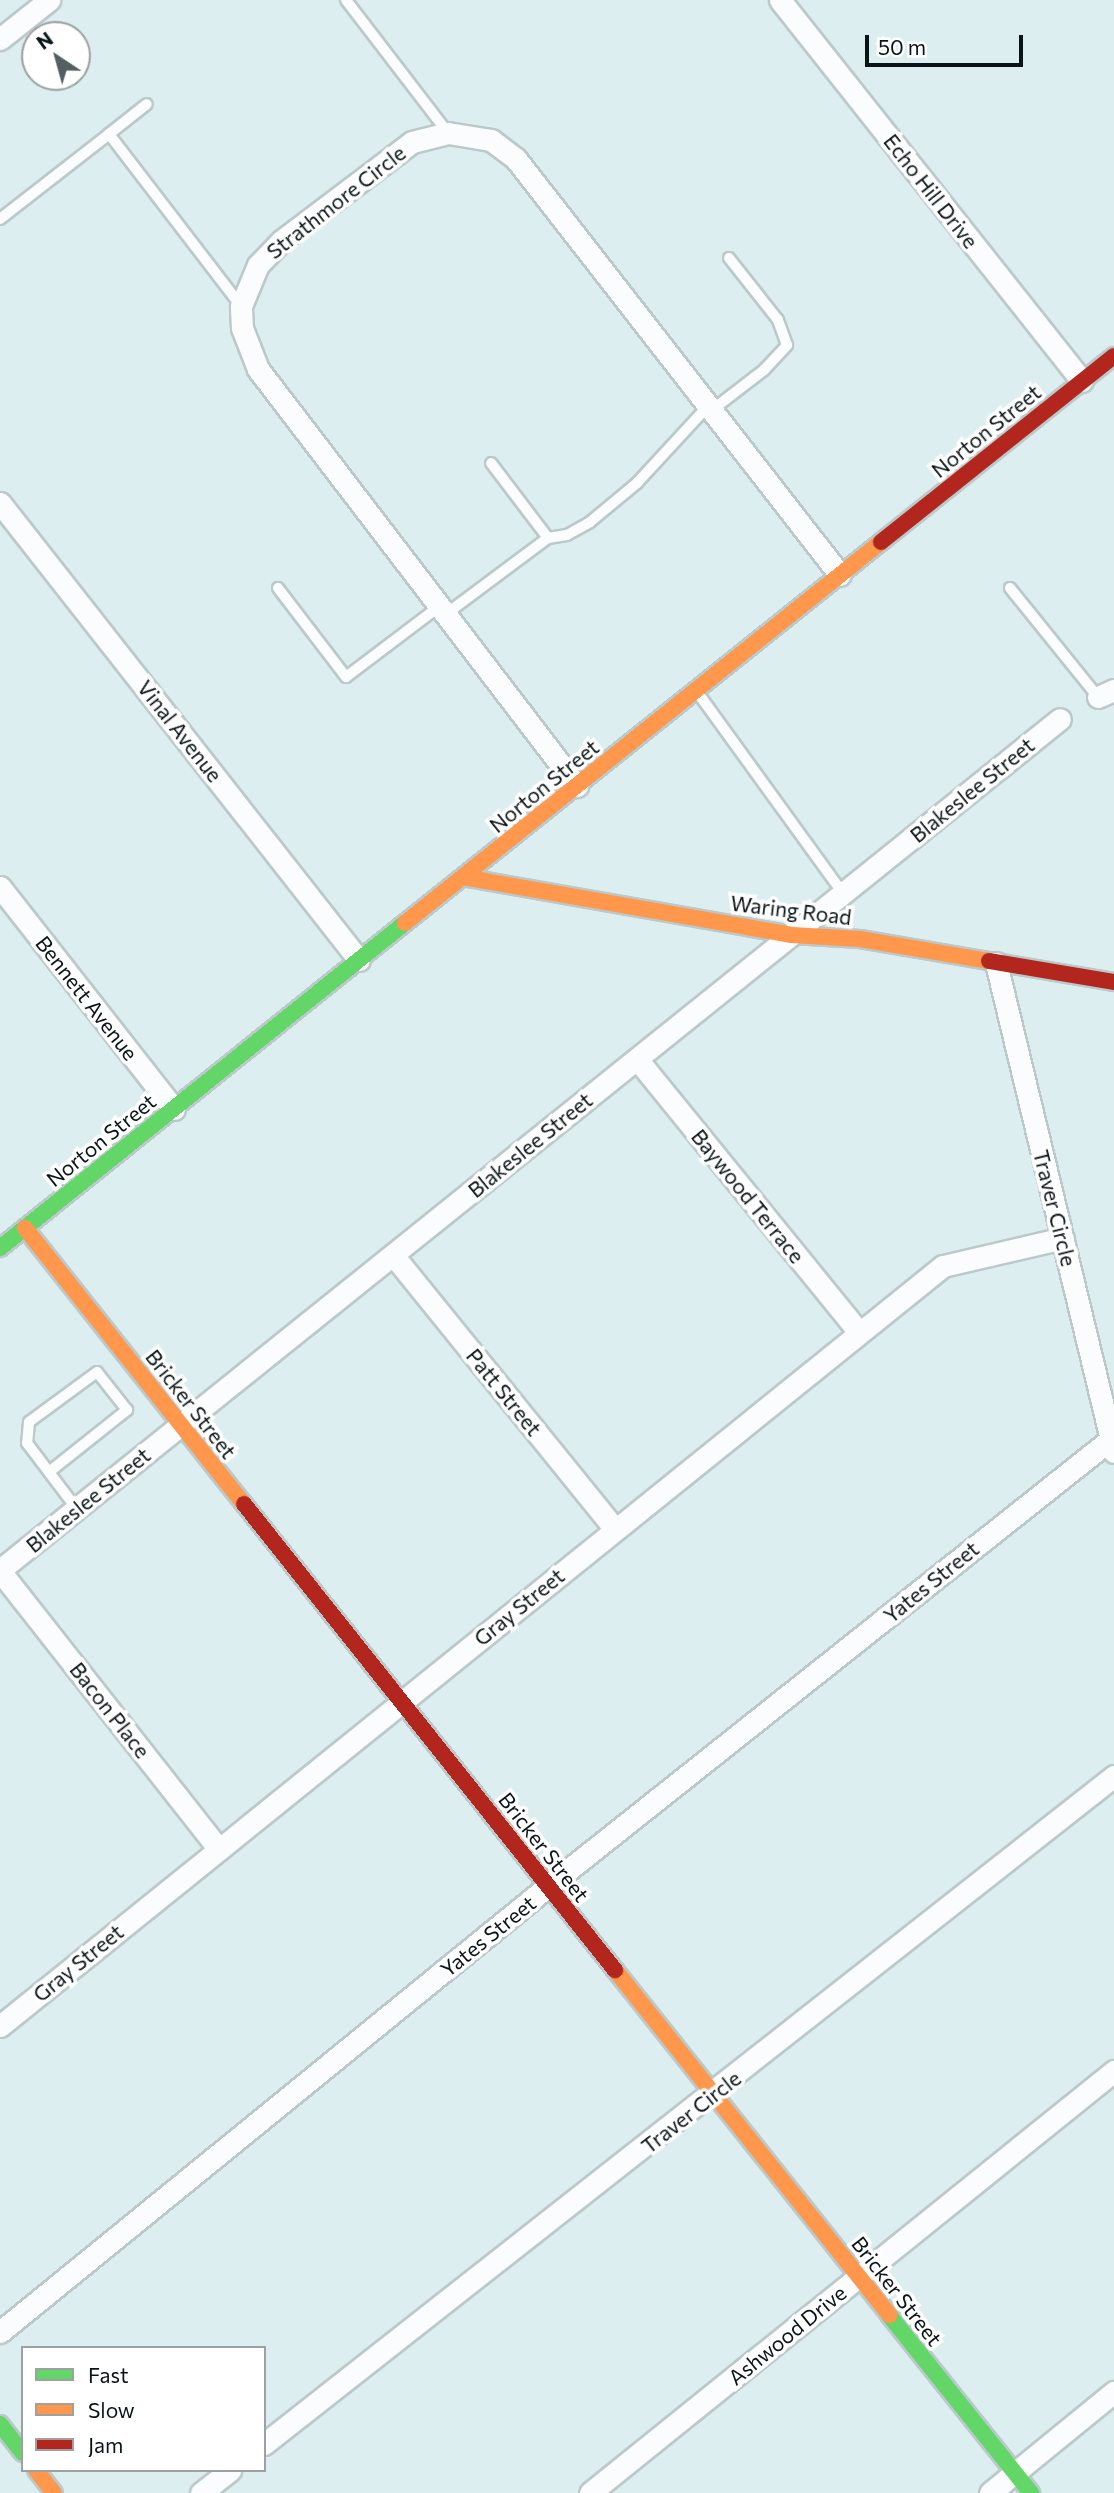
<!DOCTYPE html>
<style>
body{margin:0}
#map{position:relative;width:1114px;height:2493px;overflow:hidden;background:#dceef0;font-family:Commissioner,sans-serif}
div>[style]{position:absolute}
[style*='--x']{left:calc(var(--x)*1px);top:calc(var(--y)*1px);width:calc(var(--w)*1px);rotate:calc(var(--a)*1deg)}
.roads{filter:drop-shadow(2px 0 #bbc9ca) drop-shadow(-2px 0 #bbc9ca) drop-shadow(0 2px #bbc9ca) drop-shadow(0 -2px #bbc9ca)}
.lane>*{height:10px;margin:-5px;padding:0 5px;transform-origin:5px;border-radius:5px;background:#fafcfd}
.street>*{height:21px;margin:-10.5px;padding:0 10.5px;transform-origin:10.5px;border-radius:10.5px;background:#fafcfd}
.fast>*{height:16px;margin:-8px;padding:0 8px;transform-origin:8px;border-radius:8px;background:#63d668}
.slow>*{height:16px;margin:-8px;padding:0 8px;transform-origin:8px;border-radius:8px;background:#ff974d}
.jam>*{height:16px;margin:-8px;padding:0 8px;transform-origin:8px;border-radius:8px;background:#b3261e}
span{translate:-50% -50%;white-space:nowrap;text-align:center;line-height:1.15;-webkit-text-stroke:7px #fff;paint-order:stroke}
.street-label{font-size:21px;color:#091416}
.legend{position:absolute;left:21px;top:2346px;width:245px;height:126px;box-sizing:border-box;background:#fff;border:2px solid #9da1a2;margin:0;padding:9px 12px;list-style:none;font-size:21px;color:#091416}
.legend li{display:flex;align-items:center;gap:14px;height:35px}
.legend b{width:35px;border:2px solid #9da1a2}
.north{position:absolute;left:21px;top:21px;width:70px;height:70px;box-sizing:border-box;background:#fff;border:2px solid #9da1a2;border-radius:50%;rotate:324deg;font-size:19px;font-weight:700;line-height:28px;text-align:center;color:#091416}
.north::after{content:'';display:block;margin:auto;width:24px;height:32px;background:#536062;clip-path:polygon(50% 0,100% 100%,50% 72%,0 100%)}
.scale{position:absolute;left:865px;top:35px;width:158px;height:32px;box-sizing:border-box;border:4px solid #091416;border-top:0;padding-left:9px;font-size:21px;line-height:24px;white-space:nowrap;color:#091416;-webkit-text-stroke:5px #fff;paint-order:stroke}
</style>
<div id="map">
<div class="roads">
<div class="lane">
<div style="--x:346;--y:0;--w:168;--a:52.5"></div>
<div style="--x:109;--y:134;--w:48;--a:-38.3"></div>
<div style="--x:0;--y:219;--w:138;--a:-37.9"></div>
<div style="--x:109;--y:134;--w:217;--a:52.5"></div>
<div style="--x:712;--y:410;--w:66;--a:-37.6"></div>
<div style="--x:764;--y:370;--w:34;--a:-47"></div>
<div style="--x:787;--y:345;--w:27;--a:-110"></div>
<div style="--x:778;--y:320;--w:79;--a:-128.3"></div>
<div style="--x:548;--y:538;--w:19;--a:-9"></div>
<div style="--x:567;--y:535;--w:26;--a:-29"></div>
<div style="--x:590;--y:522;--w:61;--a:-39.7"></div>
<div style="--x:637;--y:483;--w:106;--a:-47.3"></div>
<div style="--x:278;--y:588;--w:112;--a:52.6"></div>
<div style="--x:346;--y:677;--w:118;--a:-37.1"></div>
<div style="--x:1010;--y:588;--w:140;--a:51.1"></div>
<div style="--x:446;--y:614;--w:127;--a:-36.7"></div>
<div style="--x:548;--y:538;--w:94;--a:-127.2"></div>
<div style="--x:698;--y:693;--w:247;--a:54.1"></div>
<div style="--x:49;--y:1472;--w:100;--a:-38.5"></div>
<div style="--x:127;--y:1410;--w:48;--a:-128.3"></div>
<div style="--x:97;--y:1372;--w:84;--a:143.7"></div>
<div style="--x:29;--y:1422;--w:21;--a:95"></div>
<div style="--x:27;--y:1443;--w:83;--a:52.9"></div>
</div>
<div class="street">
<div style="--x:780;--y:0;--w:486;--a:51.6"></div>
<div style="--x:0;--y:39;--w:63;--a:-38.5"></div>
<div style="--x:0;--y:503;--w:581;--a:51.85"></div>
<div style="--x:1098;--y:697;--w:17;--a:-24"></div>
<div style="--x:577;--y:786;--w:525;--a:-127.42"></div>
<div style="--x:258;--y:369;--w:44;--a:-111.3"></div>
<div style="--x:242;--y:328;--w:22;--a:-93"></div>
<div style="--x:241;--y:306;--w:44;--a:-67.5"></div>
<div style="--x:258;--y:265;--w:33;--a:-46"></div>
<div style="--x:281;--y:241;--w:164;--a:-37.1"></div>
<div style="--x:412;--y:142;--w:37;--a:-14"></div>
<div style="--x:448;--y:133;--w:44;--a:9.2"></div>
<div style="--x:491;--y:140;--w:31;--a:37"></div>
<div style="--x:516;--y:159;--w:527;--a:52.09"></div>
<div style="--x:0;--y:887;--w:282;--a:51.9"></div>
<div style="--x:996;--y:963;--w:503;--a:76.43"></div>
<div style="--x:637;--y:1059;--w:352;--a:50.9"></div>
<div style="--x:393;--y:1255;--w:353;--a:51"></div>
<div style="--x:0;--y:1570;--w:1359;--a:-38.76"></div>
<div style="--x:0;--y:1571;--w:354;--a:51.8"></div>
<div style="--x:0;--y:2026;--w:1211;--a:-38.87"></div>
<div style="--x:943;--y:1266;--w:123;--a:-13.1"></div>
<div style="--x:0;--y:2332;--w:707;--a:-39.14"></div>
<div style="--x:548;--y:1886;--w:719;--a:-38.45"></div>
<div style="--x:264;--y:2444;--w:1081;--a:-38.16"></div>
<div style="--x:201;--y:2493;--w:37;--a:-38"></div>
<div style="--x:590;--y:2493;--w:673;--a:-38.85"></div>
<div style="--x:990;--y:2493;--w:160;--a:-39.2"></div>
</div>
<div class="fast">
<div style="--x:0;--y:1248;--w:519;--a:-38.75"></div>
<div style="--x:889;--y:2315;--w:228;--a:51.4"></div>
<div style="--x:0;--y:2424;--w:37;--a:52"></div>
</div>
<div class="slow">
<div style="--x:463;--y:877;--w:334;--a:10"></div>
<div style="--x:792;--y:935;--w:68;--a:3.4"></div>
<div style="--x:860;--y:939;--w:131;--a:9.7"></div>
<div style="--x:405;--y:923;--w:610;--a:-38.67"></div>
<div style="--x:25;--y:1228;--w:352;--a:51.6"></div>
<div style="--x:615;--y:1970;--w:441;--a:51.5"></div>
<div style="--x:36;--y:2470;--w:29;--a:52"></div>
</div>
<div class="jam">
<div style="--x:881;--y:542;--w:298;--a:-38.6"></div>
<div style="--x:989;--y:961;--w:127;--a:9.5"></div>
<div style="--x:244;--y:1504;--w:596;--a:51.48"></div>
</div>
</div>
<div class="street-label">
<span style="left:931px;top:191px;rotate:52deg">Echo Hill Drive</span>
<span style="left:336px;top:202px;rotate:-38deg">Strathmore Circle</span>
<span style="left:986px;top:431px;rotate:-39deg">Norton Street</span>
<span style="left:180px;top:731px;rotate:52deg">Vinal Avenue</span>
<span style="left:544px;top:786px;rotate:-39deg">Norton Street</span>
<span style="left:972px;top:790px;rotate:-39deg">Blakeslee Street</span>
<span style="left:791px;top:910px;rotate:7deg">Waring Road</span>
<span style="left:87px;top:998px;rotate:52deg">Bennett Avenue</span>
<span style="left:101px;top:1140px;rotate:-39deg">Norton Street</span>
<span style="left:530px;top:1145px;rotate:-39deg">Blakeslee Street</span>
<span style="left:748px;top:1196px;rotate:51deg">Baywood Terrace</span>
<span style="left:1055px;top:1208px;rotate:76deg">Traver Circle</span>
<span style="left:504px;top:1392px;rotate:51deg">Patt Street</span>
<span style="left:191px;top:1404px;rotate:52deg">Bricker Street</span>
<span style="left:88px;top:1500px;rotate:-39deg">Blakeslee Street</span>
<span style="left:931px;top:1582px;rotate:-39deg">Yates Street</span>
<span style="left:519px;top:1607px;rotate:-39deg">Gray Street</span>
<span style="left:110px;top:1710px;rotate:52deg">Bacon Place</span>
<span style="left:544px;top:1847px;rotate:52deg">Bricker Street</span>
<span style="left:488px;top:1936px;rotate:-39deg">Yates Street</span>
<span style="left:78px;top:1963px;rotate:-39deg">Gray Street</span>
<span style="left:691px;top:2112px;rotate:-38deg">Traver Circle</span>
<span style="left:897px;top:2291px;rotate:52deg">Bricker Street</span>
<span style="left:787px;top:2335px;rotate:-39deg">Ashwood Drive</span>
</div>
<ul class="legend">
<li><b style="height:9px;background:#63d668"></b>Fast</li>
<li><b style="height:9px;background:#ff974d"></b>Slow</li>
<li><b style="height:9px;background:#b3261e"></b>Jam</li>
</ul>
<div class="north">N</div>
<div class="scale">50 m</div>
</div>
